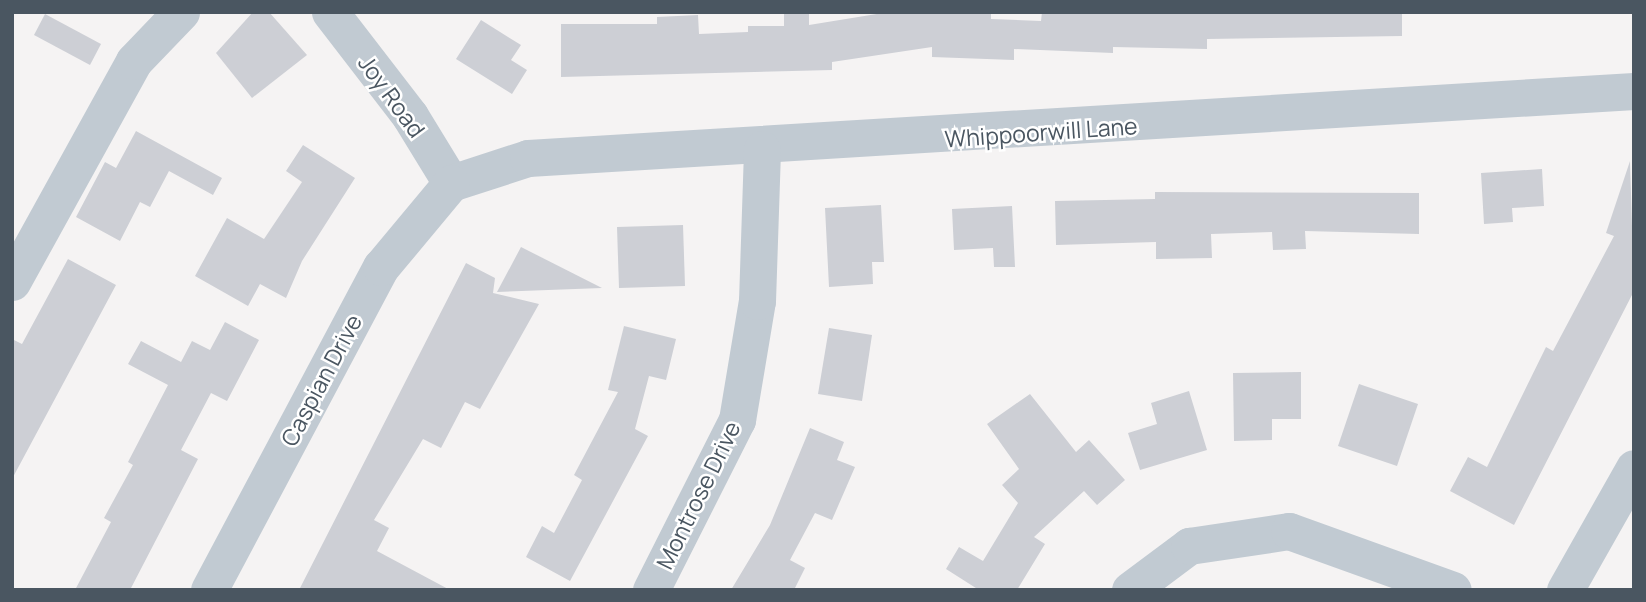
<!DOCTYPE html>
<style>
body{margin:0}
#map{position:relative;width:1646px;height:602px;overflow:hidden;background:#f5f3f3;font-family:Manrope,sans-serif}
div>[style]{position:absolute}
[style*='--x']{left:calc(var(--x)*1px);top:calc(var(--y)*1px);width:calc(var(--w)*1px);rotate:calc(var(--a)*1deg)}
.building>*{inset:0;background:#cdcfd5}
.minor>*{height:37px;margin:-18.5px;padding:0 18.5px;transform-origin:18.5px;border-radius:18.5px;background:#c1cad2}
span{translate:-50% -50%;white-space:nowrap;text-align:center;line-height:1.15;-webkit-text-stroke:5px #fff;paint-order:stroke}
.street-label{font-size:23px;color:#4a5661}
.frame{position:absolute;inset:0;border:14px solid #4a5661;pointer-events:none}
</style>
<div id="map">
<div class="building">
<div style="clip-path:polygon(253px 12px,269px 12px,307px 55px,252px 98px,216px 53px)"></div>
<div style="clip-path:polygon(784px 12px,809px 12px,809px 25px,889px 12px,991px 12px,991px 19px,1041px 21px,1042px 12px,1402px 12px,1402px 36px,1207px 39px,1207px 49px,1113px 47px,1113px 53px,1014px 49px,1014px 60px,932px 57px,932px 47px,832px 62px,832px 70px,561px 77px,561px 24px,657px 24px,657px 17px,698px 15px,699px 34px,748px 32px,748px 26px,784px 26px)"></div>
<div style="clip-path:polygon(45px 14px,101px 44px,90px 65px,34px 35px)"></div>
<div style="clip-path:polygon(481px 20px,521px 45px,511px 60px,527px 70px,512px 94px,456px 59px)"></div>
<div style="clip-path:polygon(136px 131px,222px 178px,213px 195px,169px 171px,150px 207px,140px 202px,120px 241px,76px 217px,105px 162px,116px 168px)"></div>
<div style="clip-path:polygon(303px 145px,355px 178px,302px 261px,286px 298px,260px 284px,248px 306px,195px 276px,227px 218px,264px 239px,302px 182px,286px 171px)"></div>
<div style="clip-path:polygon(1630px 161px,1634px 291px,1514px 525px,1450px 491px,1468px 457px,1487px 467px,1546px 347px,1553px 351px,1614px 236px,1606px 233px)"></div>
<div style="clip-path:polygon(1542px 169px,1544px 206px,1512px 208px,1513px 222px,1484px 224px,1481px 173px)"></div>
<div style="clip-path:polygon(1155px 192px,1419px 193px,1419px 234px,1305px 231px,1306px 249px,1273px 250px,1272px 232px,1211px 234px,1212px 258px,1156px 259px,1156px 242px,1056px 245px,1055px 201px,1155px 199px)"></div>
<div style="clip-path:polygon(881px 205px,884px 262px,872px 262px,873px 284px,829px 287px,825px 208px)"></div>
<div style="clip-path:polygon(1012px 206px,1015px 267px,994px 267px,993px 248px,954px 250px,952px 209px)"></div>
<div style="clip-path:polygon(683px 225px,685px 286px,619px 288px,617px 227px)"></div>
<div style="clip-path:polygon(521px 247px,602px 288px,497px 292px)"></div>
<div style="clip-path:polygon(68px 259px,116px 285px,12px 479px,12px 339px,22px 344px)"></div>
<div style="clip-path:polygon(466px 263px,495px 278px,493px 293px,539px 304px,480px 409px,465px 402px,441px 448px,423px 439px,374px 520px,389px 528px,377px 551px,450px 590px,299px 590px)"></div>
<div style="clip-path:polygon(225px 322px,259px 340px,227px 401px,211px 393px,181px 450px,198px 459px,130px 590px,75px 590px,111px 522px,104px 518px,133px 465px,128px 462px,168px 385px,128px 364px,141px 341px,181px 362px,192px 341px,210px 350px)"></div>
<div style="clip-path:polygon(624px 326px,676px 339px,666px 380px,649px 376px,635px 429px,648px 436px,570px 581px,526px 557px,542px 526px,554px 533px,582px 480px,574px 475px,618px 392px,608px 390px)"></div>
<div style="clip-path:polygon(829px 328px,872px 335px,862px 401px,818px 394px)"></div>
<div style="clip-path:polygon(1301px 372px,1301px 419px,1272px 419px,1272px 440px,1234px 441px,1233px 373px)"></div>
<div style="clip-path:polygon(1359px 384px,1418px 404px,1397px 466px,1338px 446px)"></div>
<div style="clip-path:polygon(1189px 391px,1207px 450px,1140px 470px,1128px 433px,1157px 424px,1151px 403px)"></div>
<div style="clip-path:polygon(1030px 394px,1076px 452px,1089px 440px,1125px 480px,1097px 505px,1084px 491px,1034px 537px,1045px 544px,1017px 590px,979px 590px,946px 569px,959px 547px,983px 561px,1018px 503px,1002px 485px,1019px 469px,987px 424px)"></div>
<div style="clip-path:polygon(810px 428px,844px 442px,837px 460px,855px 467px,832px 520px,815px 513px,790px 560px,805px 568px,794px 590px,731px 590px,770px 525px)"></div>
</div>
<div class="minor">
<div style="--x:330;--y:12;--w:131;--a:52.4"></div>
<div style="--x:410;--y:116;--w:79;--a:58.5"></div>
<div style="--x:451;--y:183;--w:81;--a:-18"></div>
<div style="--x:528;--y:158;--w:1108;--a:-3.47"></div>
<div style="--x:12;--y:282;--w:252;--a:-61.1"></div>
<div style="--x:134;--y:61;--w:68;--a:-46.2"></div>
<div style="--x:209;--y:590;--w:366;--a:-62"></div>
<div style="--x:381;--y:267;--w:109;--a:-50.2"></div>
<div style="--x:651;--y:590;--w:191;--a:-63.2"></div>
<div style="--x:737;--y:420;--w:121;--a:-80.5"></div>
<div style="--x:757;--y:301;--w:152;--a:-88.1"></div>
<div style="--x:1130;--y:590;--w:74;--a:-36.7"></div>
<div style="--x:1189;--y:546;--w:101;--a:-8.5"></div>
<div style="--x:1289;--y:531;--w:174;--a:19.8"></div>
<div style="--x:1565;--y:590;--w:140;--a:-60.5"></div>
</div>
<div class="street-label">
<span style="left:392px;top:96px;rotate:54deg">Joy Road</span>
<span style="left:1041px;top:132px;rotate:-4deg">Whippoorwill Lane</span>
<span style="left:321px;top:380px;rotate:-62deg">Caspian Drive</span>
<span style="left:698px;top:495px;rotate:-64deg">Montrose Drive</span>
</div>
<div class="frame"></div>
</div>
